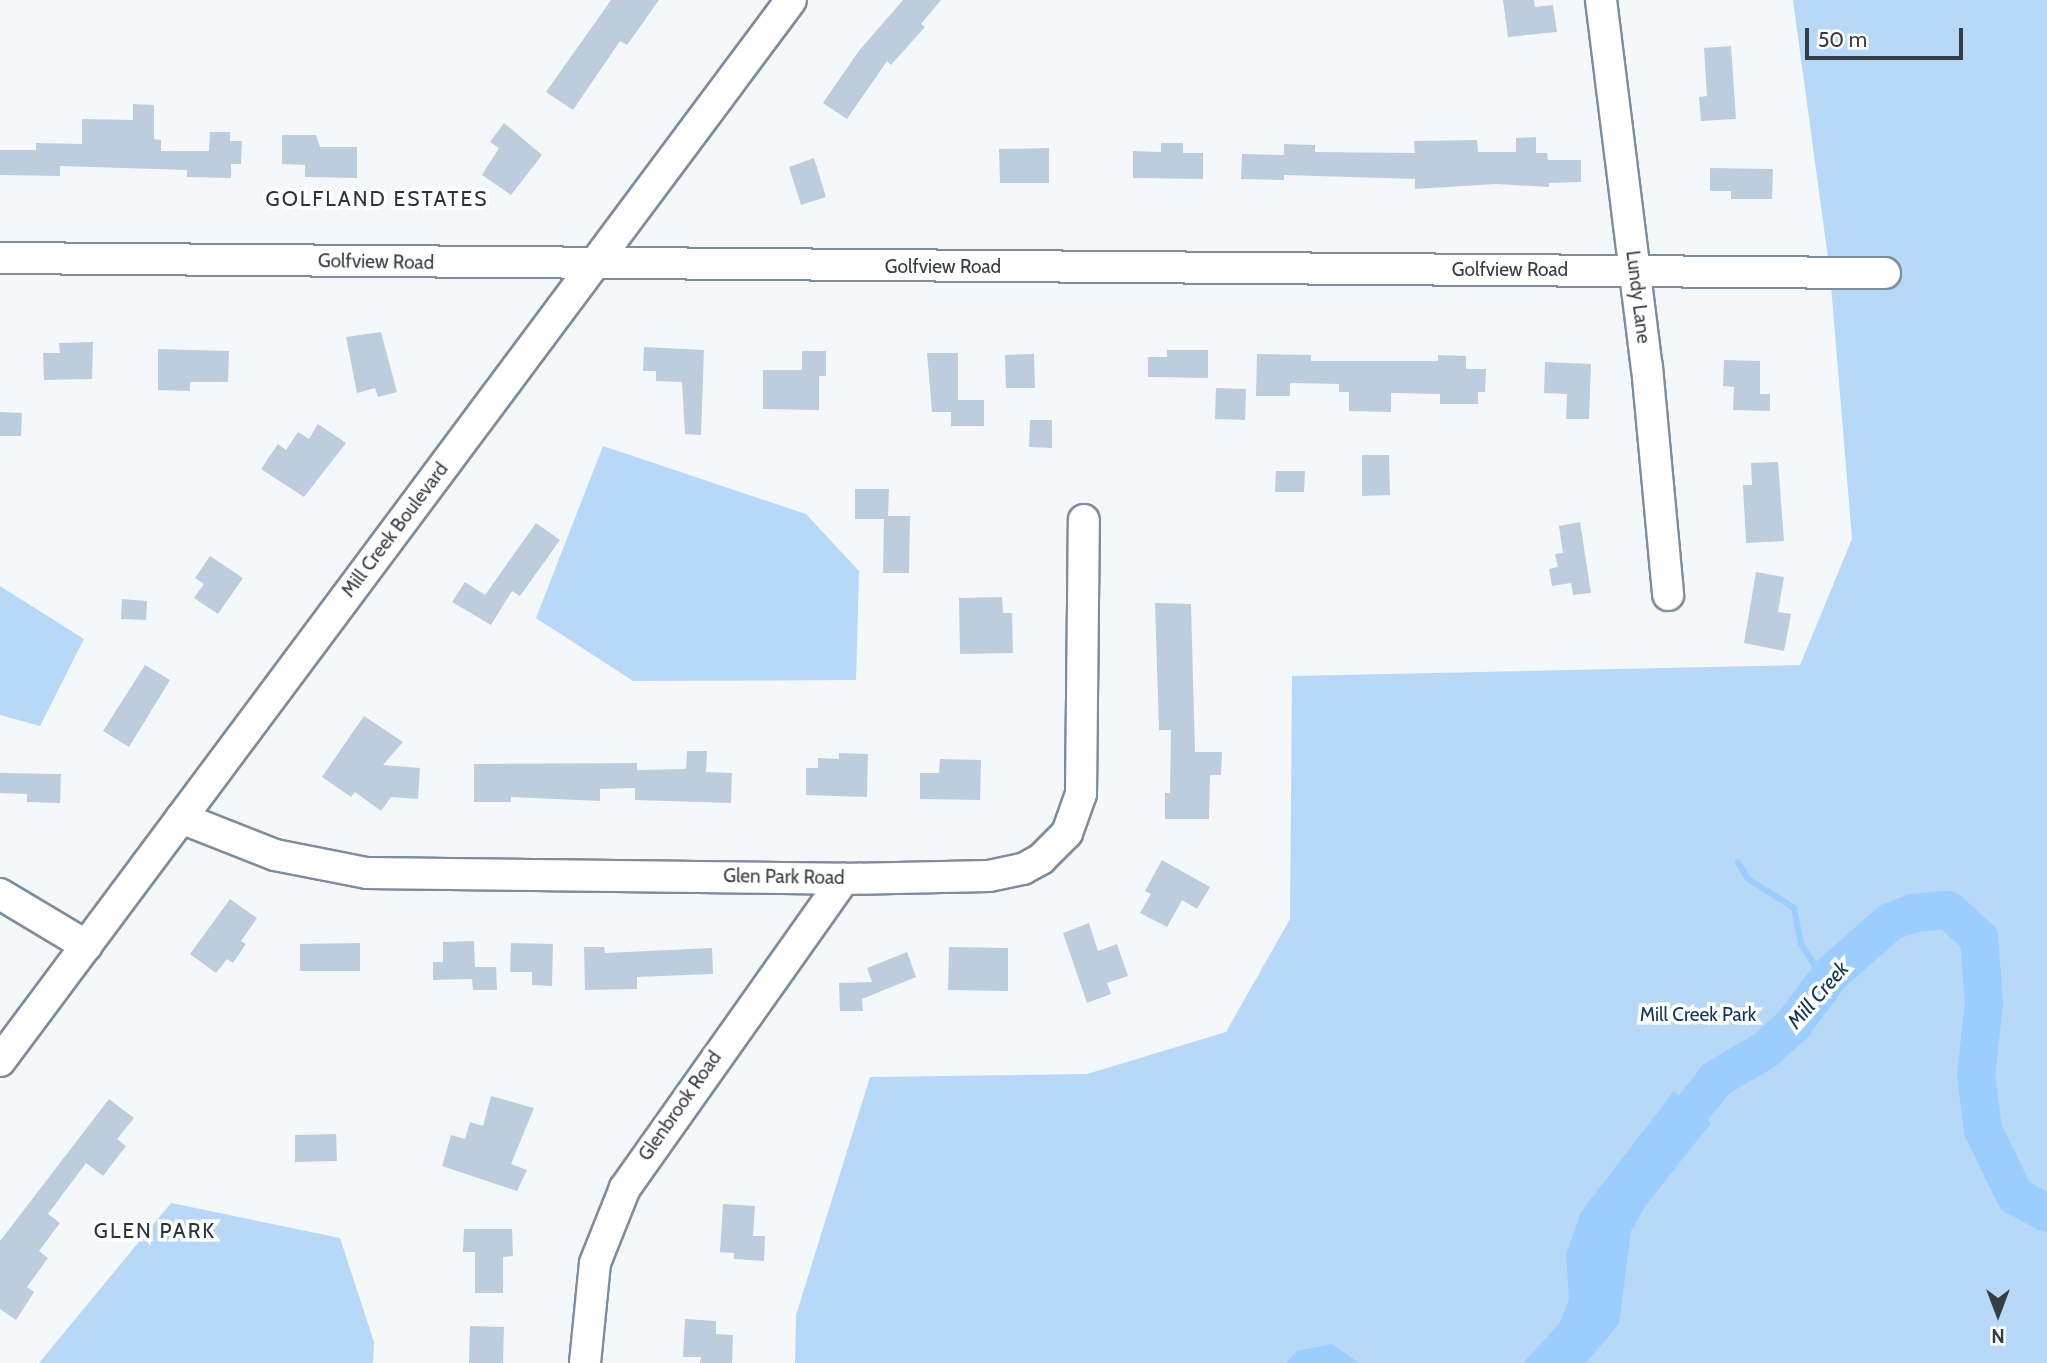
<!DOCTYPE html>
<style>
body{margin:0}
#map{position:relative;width:2047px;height:1363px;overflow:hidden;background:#f5f8fb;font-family:Cabin,sans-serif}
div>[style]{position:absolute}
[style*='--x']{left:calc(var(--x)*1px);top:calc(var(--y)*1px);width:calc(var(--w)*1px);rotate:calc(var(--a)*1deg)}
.green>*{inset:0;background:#b8d8f8}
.water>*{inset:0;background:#9bcdfe}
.stream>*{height:6px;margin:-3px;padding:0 3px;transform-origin:3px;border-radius:3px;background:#9bcdfe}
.river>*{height:38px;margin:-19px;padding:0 19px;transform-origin:19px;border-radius:19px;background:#9bcdfe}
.building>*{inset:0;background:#bdcddd}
.roads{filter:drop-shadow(2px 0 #7e8d9c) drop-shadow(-2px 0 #7e8d9c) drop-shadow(0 2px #7e8d9c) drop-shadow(0 -2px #7e8d9c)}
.minor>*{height:30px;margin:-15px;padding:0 15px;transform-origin:15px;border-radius:15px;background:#fff}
span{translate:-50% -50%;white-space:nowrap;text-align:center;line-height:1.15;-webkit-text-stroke:7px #fff;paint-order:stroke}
.street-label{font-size:19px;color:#373d44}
.park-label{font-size:19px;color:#113555}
.neighbourhood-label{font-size:21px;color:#283541;letter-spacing:2px}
.water-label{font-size:21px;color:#113555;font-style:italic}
.north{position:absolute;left:1963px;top:1279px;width:70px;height:70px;-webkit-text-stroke:5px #fff;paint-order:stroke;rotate:180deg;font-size:19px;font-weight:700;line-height:28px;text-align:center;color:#373d44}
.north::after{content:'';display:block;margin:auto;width:24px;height:32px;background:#373d44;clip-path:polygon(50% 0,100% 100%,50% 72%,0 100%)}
.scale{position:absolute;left:1805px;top:28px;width:158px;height:32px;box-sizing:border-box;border:4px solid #373d44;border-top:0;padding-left:9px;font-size:21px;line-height:24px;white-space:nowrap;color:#373d44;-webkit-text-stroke:5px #fff;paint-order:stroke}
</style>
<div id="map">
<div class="green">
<div style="clip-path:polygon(1793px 0,2047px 0,2047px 1363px,795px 1363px,796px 1315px,870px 1077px,1087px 1074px,1226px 1032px,1290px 919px,1292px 676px,1800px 665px,1852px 539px,1830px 273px)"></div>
<div style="clip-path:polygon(603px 446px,806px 514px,859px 571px,856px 680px,633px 681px,536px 618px)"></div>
<div style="clip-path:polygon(0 586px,84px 639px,40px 726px,0 715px)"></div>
<div style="clip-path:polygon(171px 1203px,340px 1238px,374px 1342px,373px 1363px,39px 1363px)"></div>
</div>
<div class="water">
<div style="clip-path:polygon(1674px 1091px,1711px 1123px,1646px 1205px,1631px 1231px,1619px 1324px,1586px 1363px,1523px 1363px,1559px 1324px,1569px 1300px,1566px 1255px,1581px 1212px)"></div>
<div style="clip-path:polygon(1332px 1344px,1359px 1363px,1286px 1363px,1297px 1351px)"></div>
</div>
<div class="stream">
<div style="--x:1738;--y:862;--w:20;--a:60"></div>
<div style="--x:1748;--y:879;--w:54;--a:32.2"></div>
<div style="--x:1794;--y:908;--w:37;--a:79"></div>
<div style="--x:1801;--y:944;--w:45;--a:56.7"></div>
</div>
<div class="river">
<div style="--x:1661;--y:1149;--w:89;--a:-51.8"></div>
<div style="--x:1716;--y:1079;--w:56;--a:-30.3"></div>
<div style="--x:1764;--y:1051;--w:39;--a:-42"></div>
<div style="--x:1793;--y:1025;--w:64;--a:-53.3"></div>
<div style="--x:1831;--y:974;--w:79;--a:-41.4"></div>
<div style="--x:1890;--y:922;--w:25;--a:-21"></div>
<div style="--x:1913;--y:913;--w:35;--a:-5"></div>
<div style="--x:1948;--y:910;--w:42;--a:42.1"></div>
<div style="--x:1979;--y:938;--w:65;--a:85.6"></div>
<div style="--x:1984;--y:1003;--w:72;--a:96.3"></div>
<div style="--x:1976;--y:1075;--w:55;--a:82.7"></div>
<div style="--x:1983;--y:1130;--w:73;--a:64.1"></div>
<div style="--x:2015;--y:1196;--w:36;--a:28"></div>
</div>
<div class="building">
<div style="clip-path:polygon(611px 0,659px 0,627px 45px,620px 41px,573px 110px,546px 92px)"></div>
<div style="clip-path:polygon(903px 0,941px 0,921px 24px,925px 27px,891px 65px,887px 61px,847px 119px,823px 103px,858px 52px)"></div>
<div style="clip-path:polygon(1503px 0,1534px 0,1535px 7px,1553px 5px,1557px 32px,1508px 37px)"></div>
<div style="clip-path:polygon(1731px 46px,1736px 119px,1701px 121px,1699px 97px,1707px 96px,1704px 48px)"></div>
<div style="clip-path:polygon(133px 104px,154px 105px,154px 139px,161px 140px,161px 151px,209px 151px,210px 132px,230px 132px,230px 141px,242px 141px,241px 164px,231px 164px,231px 178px,187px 177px,187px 170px,60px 166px,60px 176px,0 175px,0 150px,36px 150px,36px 143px,82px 144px,82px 119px,133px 120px)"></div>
<div style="clip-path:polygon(504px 123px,542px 155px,511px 195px,482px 175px,499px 148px,490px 142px)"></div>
<div style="clip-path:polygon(282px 135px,316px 135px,320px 147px,357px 147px,357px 178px,305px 177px,305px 165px,282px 164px)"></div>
<div style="clip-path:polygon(1536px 137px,1536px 153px,1547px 153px,1548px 160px,1581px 160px,1581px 182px,1549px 183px,1549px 187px,1496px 184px,1415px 189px,1415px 179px,1284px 175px,1284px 180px,1241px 179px,1242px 154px,1284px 155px,1284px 144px,1315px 145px,1315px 152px,1415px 153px,1414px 141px,1477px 140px,1478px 152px,1516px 152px,1516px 138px)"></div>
<div style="clip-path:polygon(1161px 143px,1183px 143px,1183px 153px,1203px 153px,1203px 179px,1133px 178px,1133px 151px,1161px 152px)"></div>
<div style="clip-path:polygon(1049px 148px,1049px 183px,1000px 183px,999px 149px)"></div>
<div style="clip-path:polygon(814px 158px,826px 197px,801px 205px,789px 167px)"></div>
<div style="clip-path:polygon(1710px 168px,1773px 169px,1772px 199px,1731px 199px,1731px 191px,1710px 191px)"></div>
<div style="clip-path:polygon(381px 332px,397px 392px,378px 397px,375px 388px,357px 393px,346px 337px)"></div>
<div style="clip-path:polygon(93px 342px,92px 379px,44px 380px,43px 353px,60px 353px,59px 343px)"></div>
<div style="clip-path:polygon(644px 347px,704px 350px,701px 435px,685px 434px,682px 382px,656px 381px,656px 371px,643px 371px)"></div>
<div style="clip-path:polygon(158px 349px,229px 351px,228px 382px,190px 382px,190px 391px,158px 390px)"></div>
<div style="clip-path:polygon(1167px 350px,1208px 350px,1208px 378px,1148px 377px,1148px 357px,1167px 357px)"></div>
<div style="clip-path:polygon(802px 351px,826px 351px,826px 376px,819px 376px,819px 410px,763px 409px,763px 370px,802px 370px)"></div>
<div style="clip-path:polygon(927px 353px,958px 353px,958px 400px,984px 400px,984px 426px,951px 426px,951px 412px,932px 412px)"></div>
<div style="clip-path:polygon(1034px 354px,1035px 388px,1006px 388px,1005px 355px)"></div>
<div style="clip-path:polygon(1257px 354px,1311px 355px,1311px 361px,1438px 361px,1438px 355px,1466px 356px,1466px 369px,1486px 369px,1485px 392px,1478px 392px,1478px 404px,1440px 404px,1440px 394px,1391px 393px,1391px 412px,1349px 411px,1349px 392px,1339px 392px,1339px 384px,1290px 383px,1290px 396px,1256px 396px)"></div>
<div style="clip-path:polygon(1724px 360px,1760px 361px,1760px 394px,1770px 394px,1770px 411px,1733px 410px,1734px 387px,1723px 386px)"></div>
<div style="clip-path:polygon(1545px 362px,1591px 364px,1589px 419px,1566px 419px,1567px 394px,1544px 393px)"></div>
<div style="clip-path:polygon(1216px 388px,1246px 389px,1245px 420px,1215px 419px)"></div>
<div style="clip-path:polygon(0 412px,22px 413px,21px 436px,0 436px)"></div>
<div style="clip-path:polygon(1030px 420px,1052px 420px,1052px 448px,1029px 447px)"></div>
<div style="clip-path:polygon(318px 424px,346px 443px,304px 497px,261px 469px,278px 444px,286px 450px,298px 432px,309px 439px)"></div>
<div style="clip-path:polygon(1362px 455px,1389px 455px,1390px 495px,1362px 496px)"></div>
<div style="clip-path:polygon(1778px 462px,1784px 541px,1746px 543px,1743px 485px,1752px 485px,1751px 463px)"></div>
<div style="clip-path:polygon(1276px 471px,1305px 471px,1304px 492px,1275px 492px)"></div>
<div style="clip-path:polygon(855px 489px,889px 489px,888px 516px,910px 516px,909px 573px,883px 573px,884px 519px,855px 519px)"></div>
<div style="clip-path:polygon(1580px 522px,1591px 593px,1573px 595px,1571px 583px,1552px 586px,1549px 569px,1558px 567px,1555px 554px,1563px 553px,1559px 526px)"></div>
<div style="clip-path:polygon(536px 523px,560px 540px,520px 596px,512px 591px,491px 625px,452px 602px,465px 582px,485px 595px)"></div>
<div style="clip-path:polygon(210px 556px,243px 578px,218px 614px,194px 598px,204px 584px,195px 578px)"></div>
<div style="clip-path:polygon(1756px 572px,1784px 577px,1778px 612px,1791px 614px,1784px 651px,1744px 643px)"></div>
<div style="clip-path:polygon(1002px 597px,1003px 613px,1012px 613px,1013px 653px,960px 654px,959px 598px)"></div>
<div style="clip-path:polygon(122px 599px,147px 601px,146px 620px,121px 619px)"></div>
<div style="clip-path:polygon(1155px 603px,1191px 604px,1195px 752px,1222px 752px,1221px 775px,1210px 775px,1209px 819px,1165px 819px,1165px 793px,1170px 793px,1171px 730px,1159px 730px)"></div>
<div style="clip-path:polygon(145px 665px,170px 680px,129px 747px,103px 731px)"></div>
<div style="clip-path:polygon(364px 716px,403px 742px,383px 765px,420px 768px,418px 799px,391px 797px,381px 811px,355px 792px,351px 797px,322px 777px)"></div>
<div style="clip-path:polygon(687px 751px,707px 751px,706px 772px,732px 773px,731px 803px,635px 800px,635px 788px,600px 789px,600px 801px,511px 797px,511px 802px,474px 802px,474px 764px,637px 763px,637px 770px,686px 769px)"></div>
<div style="clip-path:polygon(839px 753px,868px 754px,867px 797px,806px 795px,806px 768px,818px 768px,818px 758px,839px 759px)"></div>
<div style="clip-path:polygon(940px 759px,981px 760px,980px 800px,920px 799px,920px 773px,939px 773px)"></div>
<div style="clip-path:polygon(0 773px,61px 774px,60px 803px,27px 802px,27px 794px,0 793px)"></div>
<div style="clip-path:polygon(1162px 860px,1210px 887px,1197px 909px,1182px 900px,1167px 927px,1140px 913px,1151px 894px,1145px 891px)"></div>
<div style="clip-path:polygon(230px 899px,257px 918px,241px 941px,246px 944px,233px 963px,227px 959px,216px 973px,190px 954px)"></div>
<div style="clip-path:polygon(1089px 923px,1098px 951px,1117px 944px,1128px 976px,1107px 983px,1111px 994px,1087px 1003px,1063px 933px)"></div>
<div style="clip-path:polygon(474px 941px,475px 967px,496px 967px,497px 990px,473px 990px,472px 979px,433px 980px,433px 962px,443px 962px,443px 942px)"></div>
<div style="clip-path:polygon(360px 943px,360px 971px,300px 971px,300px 944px)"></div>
<div style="clip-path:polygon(511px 943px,553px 944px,552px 986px,532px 985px,532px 972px,510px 972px)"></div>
<div style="clip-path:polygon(584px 947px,604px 947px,605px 953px,712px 948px,713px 974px,637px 977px,637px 989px,585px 990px)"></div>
<div style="clip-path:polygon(949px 947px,1008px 948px,1008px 991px,948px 990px)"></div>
<div style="clip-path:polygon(907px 952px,916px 977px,862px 999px,863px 1011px,840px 1011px,839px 983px,872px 982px,867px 968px)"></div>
<div style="clip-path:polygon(491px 1096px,534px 1108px,511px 1164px,527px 1170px,517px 1191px,442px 1166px,451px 1135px,465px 1139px,470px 1122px,483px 1126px)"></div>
<div style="clip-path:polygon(109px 1099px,134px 1118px,117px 1139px,126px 1146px,103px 1176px,86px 1163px,48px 1214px,60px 1223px,39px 1251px,48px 1258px,27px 1287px,34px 1292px,16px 1320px,0 1309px,0 1241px)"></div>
<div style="clip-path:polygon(336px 1134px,337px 1161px,295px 1162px,295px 1135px)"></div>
<div style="clip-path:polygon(723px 1204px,755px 1206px,753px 1236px,765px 1236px,764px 1261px,734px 1259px,734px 1253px,720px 1252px)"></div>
<div style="clip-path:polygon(464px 1229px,512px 1229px,513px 1256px,503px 1257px,503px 1293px,475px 1293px,475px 1252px,463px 1252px)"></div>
<div style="clip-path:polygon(685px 1319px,716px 1321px,716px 1334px,733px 1335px,732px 1363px,700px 1363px,701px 1357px,683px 1357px)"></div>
<div style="clip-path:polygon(470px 1326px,504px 1327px,503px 1363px,469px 1363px)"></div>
</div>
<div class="roads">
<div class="minor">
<div style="--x:1601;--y:0;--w:370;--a:82.9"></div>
<div style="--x:1647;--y:367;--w:229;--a:84.7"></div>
<div style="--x:0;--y:258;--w:1885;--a:0.46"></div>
<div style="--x:181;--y:818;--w:101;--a:21.5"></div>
<div style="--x:275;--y:855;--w:94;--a:11.1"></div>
<div style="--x:367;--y:873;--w:477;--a:0.7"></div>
<div style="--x:844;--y:879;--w:145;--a:-1.2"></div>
<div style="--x:989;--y:876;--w:35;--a:-12"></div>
<div style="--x:1023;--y:869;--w:21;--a:-29"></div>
<div style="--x:1041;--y:859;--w:37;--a:-45"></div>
<div style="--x:1067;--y:833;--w:41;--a:-70.3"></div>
<div style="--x:1081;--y:794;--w:274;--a:-89.4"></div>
<div style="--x:0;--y:894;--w:101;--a:30.9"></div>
<div style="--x:0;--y:1061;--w:1323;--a:-53.29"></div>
<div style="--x:585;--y:1363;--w:100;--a:-84.3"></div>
<div style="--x:595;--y:1263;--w:81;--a:-68.2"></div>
<div style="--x:625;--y:1188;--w:379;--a:-54.7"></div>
</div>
</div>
<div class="street-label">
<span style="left:376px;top:262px;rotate:1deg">Golfview Road</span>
<span style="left:943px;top:267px">Golfview Road</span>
<span style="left:1510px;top:270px">Golfview Road</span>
<span style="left:1638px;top:297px;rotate:83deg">Lundy Lane</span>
<span style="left:395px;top:530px;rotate:-53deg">Mill Creek Boulevard</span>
<span style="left:784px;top:877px;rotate:1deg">Glen Park Road</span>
<span style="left:680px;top:1106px;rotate:-55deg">Glenbrook Road</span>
</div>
<div class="park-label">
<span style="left:1698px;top:1015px">Mill Creek Park</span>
</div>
<div class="neighbourhood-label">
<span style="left:377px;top:199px">GOLFLAND ESTATES</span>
<span style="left:155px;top:1231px">GLEN PARK</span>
</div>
<div class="water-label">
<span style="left:1818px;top:995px;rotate:-49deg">Mill Creek</span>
</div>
<div class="north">N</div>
<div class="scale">50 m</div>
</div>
